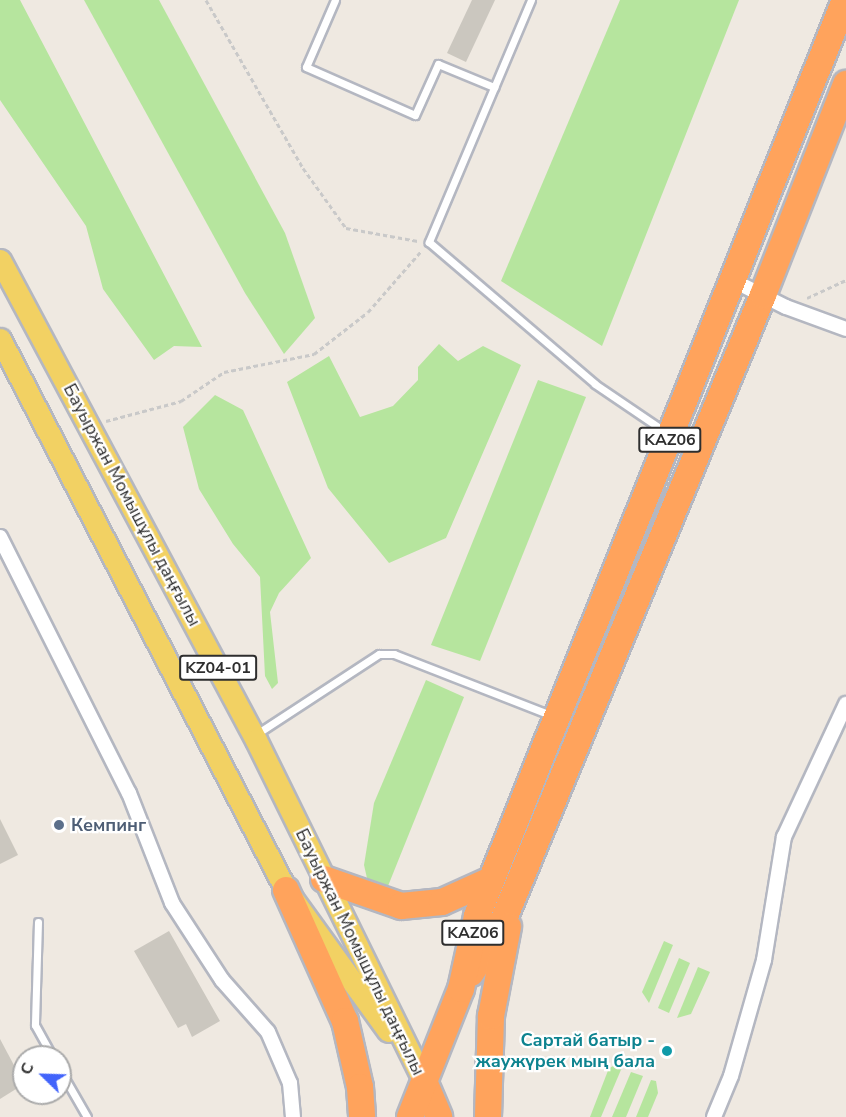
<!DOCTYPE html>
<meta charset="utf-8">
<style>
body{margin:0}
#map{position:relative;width:846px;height:1117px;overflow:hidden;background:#efe9e1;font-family:"Nunito Sans",sans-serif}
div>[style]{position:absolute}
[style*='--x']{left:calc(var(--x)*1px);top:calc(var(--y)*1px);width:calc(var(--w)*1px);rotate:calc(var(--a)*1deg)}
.green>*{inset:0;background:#b6e59e}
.building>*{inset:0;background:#cbc7bf}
.path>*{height:3px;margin-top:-1.5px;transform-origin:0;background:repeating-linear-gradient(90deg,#c9c9c9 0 4.5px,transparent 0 7.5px)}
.roads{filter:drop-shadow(2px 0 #b4b7c1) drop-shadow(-2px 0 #b4b7c1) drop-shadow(0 2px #b4b7c1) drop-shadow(0 -2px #b4b7c1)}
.lane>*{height:7px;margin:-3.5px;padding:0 3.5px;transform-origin:3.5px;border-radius:3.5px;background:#fff}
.street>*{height:14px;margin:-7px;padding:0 7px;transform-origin:7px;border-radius:7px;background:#fff}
.primary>*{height:21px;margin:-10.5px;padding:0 10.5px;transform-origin:10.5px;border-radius:10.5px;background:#f2d163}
.highway>*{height:26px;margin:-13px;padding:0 13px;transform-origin:13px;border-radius:13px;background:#ffa35c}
.dots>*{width:16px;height:16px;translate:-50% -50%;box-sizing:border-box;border:3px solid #fff;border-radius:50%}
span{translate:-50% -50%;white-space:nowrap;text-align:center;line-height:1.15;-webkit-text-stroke:4.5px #fff;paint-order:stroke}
.shield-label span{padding:2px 4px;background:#fff;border:2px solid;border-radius:4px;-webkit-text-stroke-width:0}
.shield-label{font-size:16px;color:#2e2e2e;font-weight:700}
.street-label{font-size:18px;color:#2e2e2e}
.service-label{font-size:18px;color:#4e5e75;font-weight:700}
.left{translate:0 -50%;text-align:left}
.culture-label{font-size:18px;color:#0d838f;font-weight:700}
.right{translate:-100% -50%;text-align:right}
.north{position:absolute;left:12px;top:1045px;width:60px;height:60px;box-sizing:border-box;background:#fff;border:2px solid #ababab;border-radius:50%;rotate:293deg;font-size:16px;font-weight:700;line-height:24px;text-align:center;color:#2e2e2e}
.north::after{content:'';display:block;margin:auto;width:21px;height:27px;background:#4264fb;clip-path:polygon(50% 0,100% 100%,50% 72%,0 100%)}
</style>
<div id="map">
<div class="green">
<div style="clip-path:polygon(0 0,20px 0,202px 347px,174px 346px,154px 360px,103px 289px,86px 226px,0 100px)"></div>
<div style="clip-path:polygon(84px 0,159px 0,285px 233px,315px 318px,284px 354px,245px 293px)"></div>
<div style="clip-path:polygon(620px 0,739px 0,602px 346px,501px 281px)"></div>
<div style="clip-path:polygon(439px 344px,458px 361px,483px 346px,521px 365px,446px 538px,389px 563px,328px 488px,287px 382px,329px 356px,360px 417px,393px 406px,418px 380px,418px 367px)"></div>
<div style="clip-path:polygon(538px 380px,586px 397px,480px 661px,431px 645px)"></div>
<div style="clip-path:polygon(215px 395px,243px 410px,311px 558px,279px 593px,270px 612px,278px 683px,272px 689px,265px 676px,260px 577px,233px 544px,199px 489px,183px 427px)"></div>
<div style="clip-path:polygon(426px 680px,464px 697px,386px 891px,371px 896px,364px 865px,374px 803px)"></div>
<div style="clip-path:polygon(664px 941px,673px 945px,649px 1003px,642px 992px)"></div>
<div style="clip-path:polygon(679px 958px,690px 963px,669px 1013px,658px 1008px)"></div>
<div style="clip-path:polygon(698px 967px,710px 972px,691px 1014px,677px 1018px)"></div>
<div style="clip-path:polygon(618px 1064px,623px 1065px,601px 1117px,590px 1117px,609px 1068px)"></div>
<div style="clip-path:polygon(631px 1072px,643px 1076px,626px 1117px,612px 1117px)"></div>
<div style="clip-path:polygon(651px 1080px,656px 1081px,658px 1093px,648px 1117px,636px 1117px)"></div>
</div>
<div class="building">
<div style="clip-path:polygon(472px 0,495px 0,466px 62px,447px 53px)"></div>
<div style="clip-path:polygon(0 819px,18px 855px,0 864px)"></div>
<div style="clip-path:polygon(169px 931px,220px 1021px,192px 1037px,186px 1024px,178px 1028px,134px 951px)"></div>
<div style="clip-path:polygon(0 1039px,24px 1084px,0 1099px)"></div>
</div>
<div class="path">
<div style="--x:206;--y:0;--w:194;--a:60"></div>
<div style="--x:303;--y:168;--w:74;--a:54.4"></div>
<div style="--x:346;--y:228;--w:73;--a:10.2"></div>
<div style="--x:807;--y:298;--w:43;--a:-24.8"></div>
<div style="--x:106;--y:421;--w:78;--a:-14.9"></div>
<div style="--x:181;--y:401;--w:52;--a:-34"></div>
<div style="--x:224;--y:372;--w:92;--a:-11.3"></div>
<div style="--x:314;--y:354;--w:68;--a:-37.9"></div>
<div style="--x:368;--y:312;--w:82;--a:-48.9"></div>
</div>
<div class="roads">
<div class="lane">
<div style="--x:335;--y:0;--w:73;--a:113.4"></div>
<div style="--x:306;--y:67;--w:119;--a:23.8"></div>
<div style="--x:415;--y:115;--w:56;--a:-65.7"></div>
<div style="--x:438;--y:64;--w:61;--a:22.3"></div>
<div style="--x:531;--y:0;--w:263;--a:112.9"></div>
<div style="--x:429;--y:242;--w:218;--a:40.5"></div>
<div style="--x:595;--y:384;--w:87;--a:34.2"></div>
<div style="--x:255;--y:735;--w:148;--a:-33.2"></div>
<div style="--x:379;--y:654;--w:15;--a:0"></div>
<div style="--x:394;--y:654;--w:171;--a:21.3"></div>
<div style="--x:38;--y:922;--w:103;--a:91.7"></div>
<div style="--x:35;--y:1025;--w:37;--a:61"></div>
<div style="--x:60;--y:1070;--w:54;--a:60.1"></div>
</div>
<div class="street">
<div style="--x:734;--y:281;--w:58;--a:26.6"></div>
<div style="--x:786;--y:307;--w:64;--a:20.1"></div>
<div style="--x:0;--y:537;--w:287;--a:63.3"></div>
<div style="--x:129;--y:793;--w:118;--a:68.6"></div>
<div style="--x:172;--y:903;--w:92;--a:57"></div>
<div style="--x:222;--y:980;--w:69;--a:48.5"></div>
<div style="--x:268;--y:1032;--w:56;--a:66.7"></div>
<div style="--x:290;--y:1083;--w:34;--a:85"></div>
<div style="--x:714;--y:1117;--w:44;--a:-67.5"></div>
<div style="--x:731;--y:1076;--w:121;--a:-74.1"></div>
<div style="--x:764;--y:960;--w:125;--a:-80.8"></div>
<div style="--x:784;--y:837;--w:147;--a:-65"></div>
</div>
<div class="primary">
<div style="--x:0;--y:260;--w:544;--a:61.93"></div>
<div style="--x:256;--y:740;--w:380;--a:63.8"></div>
<div style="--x:0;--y:339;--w:621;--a:62.57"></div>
<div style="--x:286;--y:890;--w:174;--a:54.1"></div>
</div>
<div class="highway">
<div style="--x:324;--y:879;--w:82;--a:19.3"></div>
<div style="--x:401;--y:906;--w:41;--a:-5.6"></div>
<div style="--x:442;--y:902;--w:54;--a:-24.2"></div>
<div style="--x:286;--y:890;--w:144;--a:65.8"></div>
<div style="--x:345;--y:1021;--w:68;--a:77.2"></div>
<div style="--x:360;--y:1087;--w:30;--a:86"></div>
<div style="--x:471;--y:973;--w:56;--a:-57.4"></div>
<div style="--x:501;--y:926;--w:683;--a:-67.45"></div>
<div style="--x:763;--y:295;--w:227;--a:-68.5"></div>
<div style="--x:424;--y:1081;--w:39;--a:67"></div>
<div style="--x:410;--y:1117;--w:138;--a:-68.3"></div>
<div style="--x:461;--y:989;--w:75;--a:-77.6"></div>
<div style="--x:477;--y:916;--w:987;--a:-68.11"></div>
<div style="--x:488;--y:1117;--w:101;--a:-88.3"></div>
<div style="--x:491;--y:1016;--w:91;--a:-79.2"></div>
</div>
</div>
<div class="dots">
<div style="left:59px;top:825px;background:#5c6f8a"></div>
<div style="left:667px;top:1051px;background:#0f9aa8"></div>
</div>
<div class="shield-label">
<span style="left:670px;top:440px">KАZ06</span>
<span style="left:218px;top:668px">KZ04-01</span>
<span style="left:473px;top:933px">KАZ06</span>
</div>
<div class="street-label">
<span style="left:132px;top:505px;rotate:62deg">Бауыржан Момышұлы даңғылы</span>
<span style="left:360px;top:952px;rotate:64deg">Бауыржан Момышұлы даңғылы</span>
</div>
<div class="service-label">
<span class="left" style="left:71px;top:825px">Кемпинг</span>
</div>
<div class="culture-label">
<span class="right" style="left:655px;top:1051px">Сартай батыр -<br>жаужүрек мың бала</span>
</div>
<div class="north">С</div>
</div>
